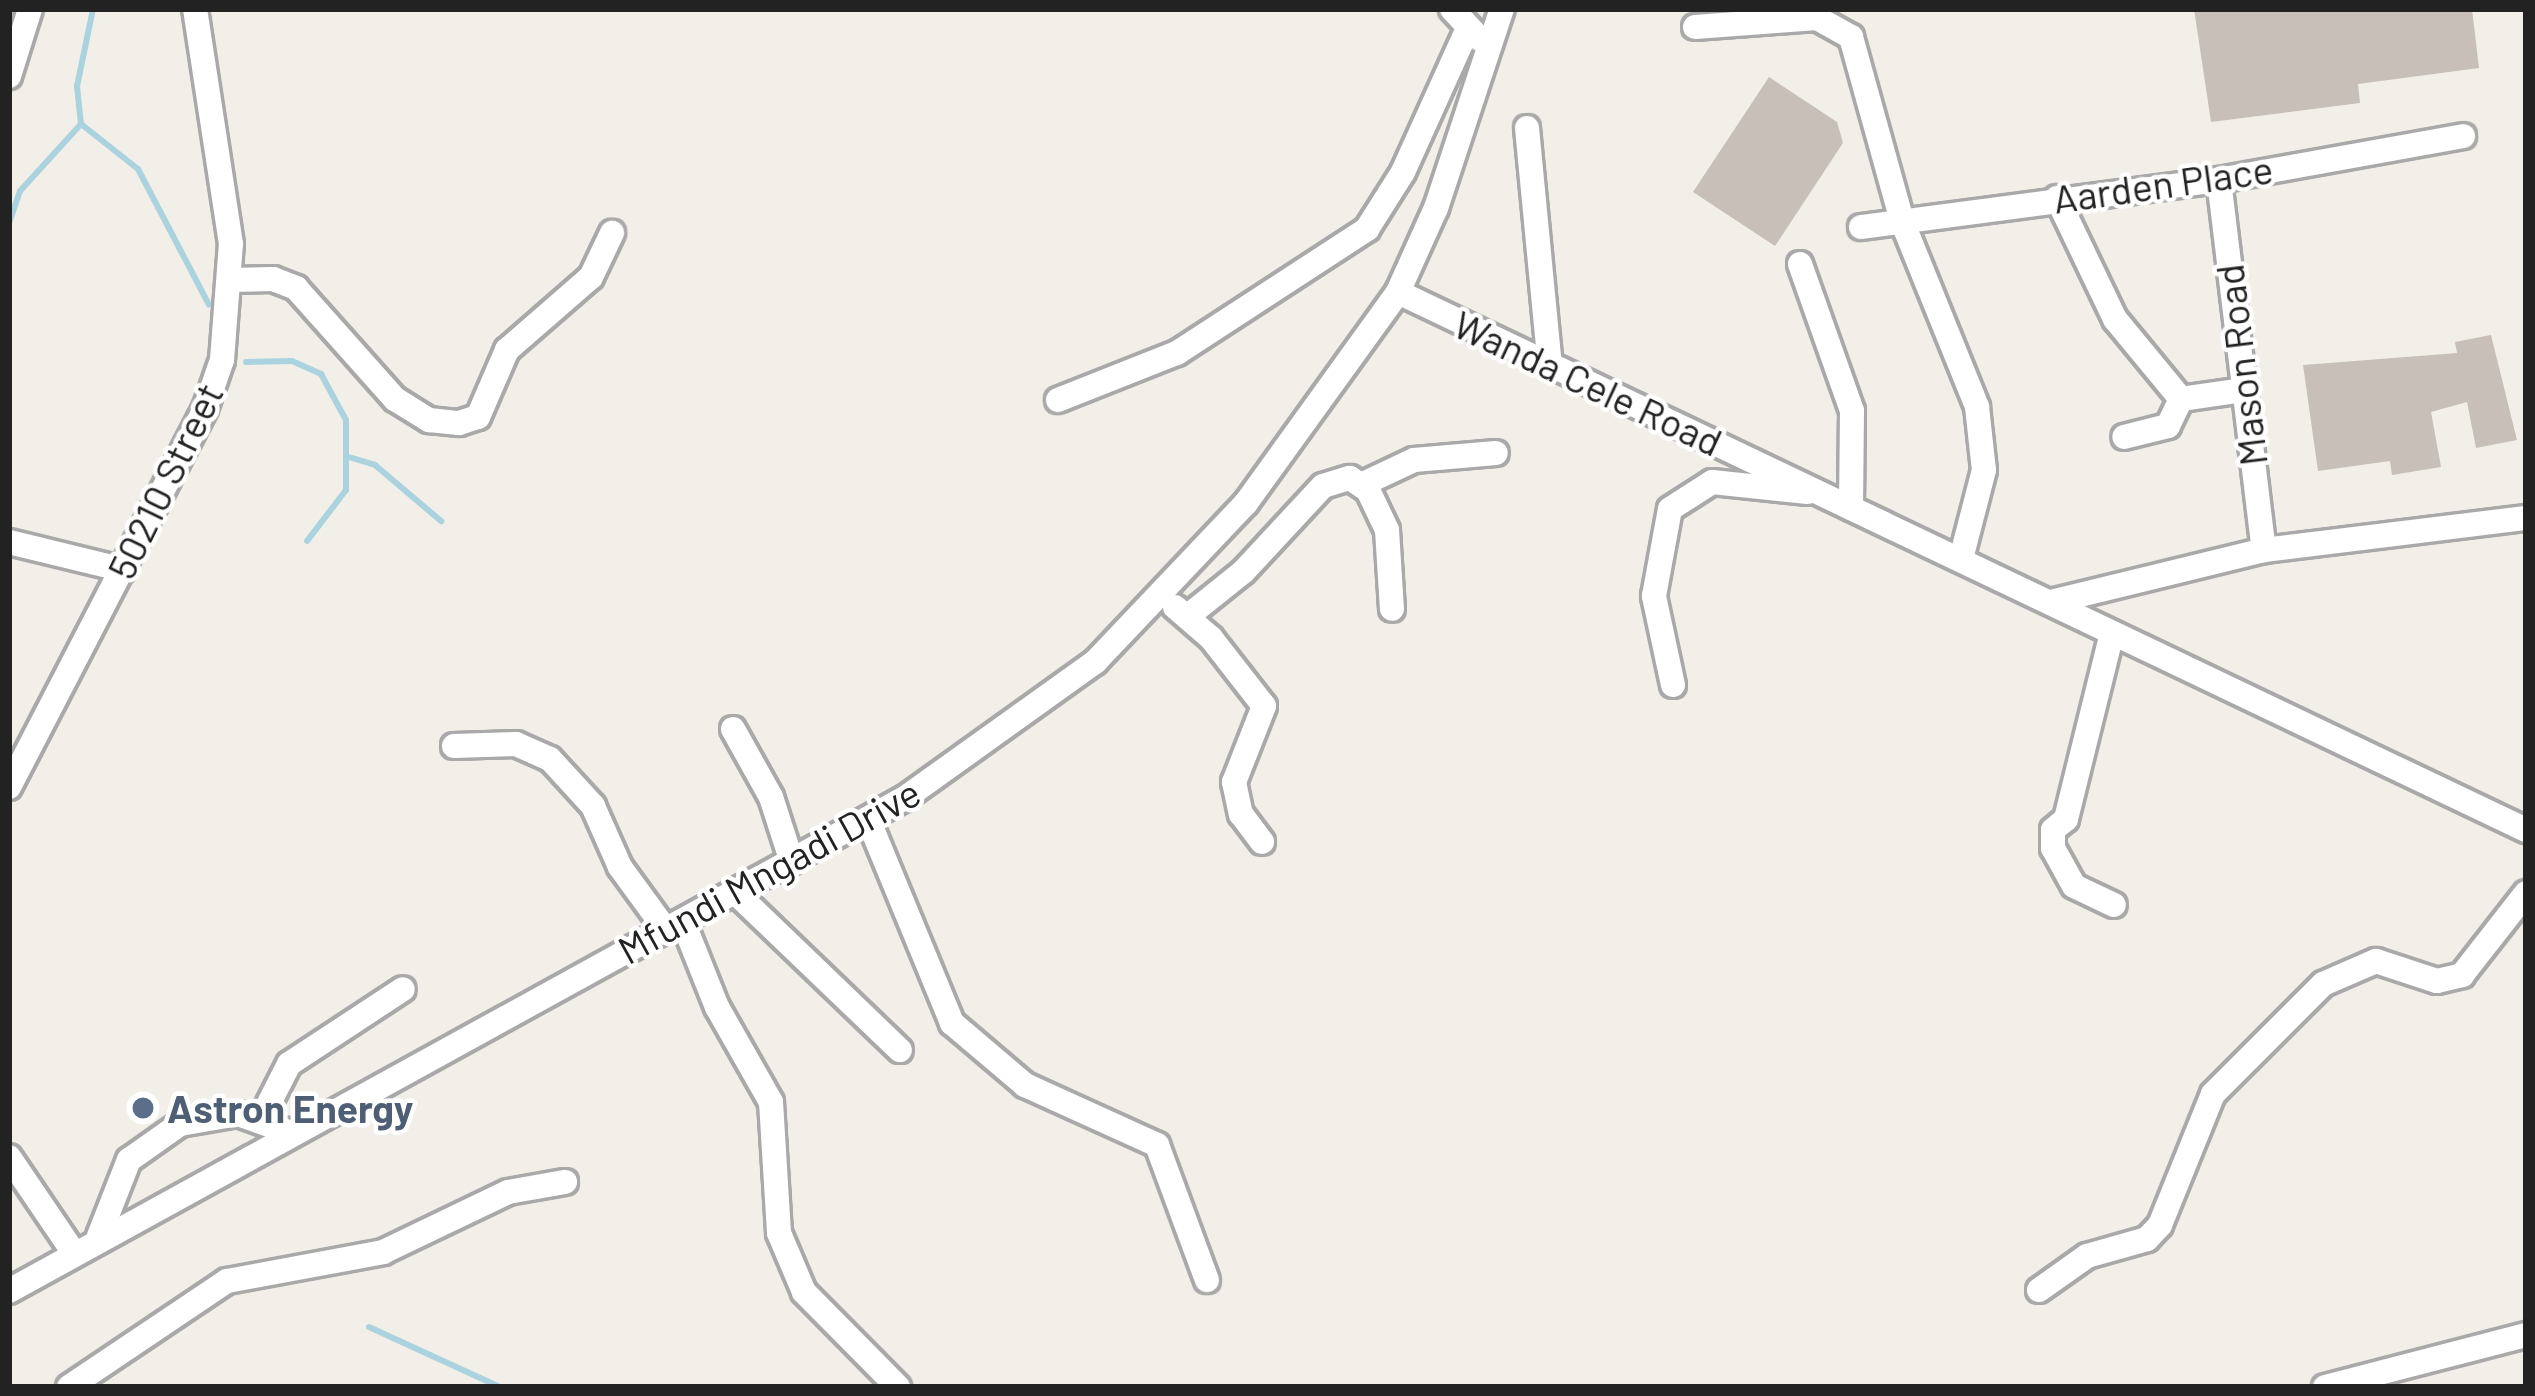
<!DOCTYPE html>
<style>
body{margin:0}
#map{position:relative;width:2535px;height:1396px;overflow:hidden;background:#f2efe9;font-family:Barlow,sans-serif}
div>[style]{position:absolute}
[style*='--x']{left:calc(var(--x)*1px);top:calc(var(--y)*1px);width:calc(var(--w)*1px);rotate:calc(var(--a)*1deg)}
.stream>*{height:6px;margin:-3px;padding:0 3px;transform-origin:3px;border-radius:3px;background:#aad3df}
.building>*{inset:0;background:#c7bfb8}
.roads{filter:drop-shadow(3px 0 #a9a9a9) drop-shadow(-3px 0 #a9a9a9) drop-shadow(0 3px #a9a9a9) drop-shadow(0 -3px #a9a9a9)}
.minor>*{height:24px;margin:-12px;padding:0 12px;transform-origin:12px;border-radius:12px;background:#fff}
.dots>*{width:33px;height:33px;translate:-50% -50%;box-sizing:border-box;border:6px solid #fff;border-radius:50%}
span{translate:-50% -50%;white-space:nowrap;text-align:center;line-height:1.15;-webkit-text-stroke:9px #fff;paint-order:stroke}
.street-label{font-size:39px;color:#222}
.service-label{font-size:39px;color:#4e5e75;font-weight:700}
.left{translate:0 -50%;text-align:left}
.frame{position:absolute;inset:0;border:12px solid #222;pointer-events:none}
</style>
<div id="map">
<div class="stream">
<div style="--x:93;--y:9;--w:79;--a:101.7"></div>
<div style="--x:77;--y:86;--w:38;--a:84"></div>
<div style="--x:81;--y:124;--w:73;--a:38.3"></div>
<div style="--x:138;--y:169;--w:153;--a:62.4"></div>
<div style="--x:9;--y:223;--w:34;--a:-71"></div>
<div style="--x:20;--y:191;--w:91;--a:-47.7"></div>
<div style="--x:246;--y:362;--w:46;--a:-1.2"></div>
<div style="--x:292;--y:361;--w:32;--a:24"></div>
<div style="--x:321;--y:374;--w:52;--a:61.5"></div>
<div style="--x:346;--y:420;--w:70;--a:90"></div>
<div style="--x:346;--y:490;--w:64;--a:127.4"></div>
<div style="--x:349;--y:457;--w:27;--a:17"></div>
<div style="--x:375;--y:465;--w:87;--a:40.3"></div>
<div style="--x:369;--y:1327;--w:144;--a:24.6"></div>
</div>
<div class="building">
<div style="clip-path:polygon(2194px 9px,2472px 9px,2479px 68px,2358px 84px,2360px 103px,2211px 122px)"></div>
<div style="clip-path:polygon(1769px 77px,1837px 122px,1843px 143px,1775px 246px,1693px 192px)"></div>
<div style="clip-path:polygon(2491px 335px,2517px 440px,2476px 448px,2467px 402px,2431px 412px,2441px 467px,2392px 475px,2390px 461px,2318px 471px,2303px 365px,2457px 353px,2455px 342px)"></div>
</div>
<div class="roads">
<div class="minor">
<div style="--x:1452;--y:9;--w:41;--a:47"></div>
<div style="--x:1695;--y:27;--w:122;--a:-4.2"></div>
<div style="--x:1817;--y:18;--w:39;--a:29"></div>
<div style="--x:1851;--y:37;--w:191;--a:74.5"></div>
<div style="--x:1902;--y:221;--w:201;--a:68"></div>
<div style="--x:1977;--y:407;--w:63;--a:83.7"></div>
<div style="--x:1984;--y:470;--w:92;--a:104.5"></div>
<div style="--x:9;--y:76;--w:70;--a:-72.6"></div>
<div style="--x:1527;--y:128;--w:238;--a:84.5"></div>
<div style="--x:2219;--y:180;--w:373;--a:83.1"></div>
<div style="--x:2057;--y:198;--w:134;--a:64.4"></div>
<div style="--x:2115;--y:319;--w:104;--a:50.5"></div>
<div style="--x:2181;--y:399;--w:30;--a:116"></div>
<div style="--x:2168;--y:426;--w:45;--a:166"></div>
<div style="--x:1861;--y:227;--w:361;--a:-7.5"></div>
<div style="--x:2219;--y:180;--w:248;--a:-10.2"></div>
<div style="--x:1800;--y:264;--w:156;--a:70.5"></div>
<div style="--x:1852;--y:411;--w:97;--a:90.6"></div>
<div style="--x:231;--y:280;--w:42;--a:-1.4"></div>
<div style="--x:273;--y:279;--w:25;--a:21"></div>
<div style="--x:296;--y:288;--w:149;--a:48.3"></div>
<div style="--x:395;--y:399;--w:40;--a:32"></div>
<div style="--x:429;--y:420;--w:30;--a:6"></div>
<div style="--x:459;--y:423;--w:20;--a:-18"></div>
<div style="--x:478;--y:417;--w:73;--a:-66.6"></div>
<div style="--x:507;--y:350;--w:111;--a:-41"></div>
<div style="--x:591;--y:277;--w:49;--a:-64.5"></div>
<div style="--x:1398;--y:292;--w:1250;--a:25.5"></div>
<div style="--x:2181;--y:399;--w:64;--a:-8.1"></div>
<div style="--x:1058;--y:400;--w:128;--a:-21.6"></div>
<div style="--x:1177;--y:353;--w:227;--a:-33.1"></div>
<div style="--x:1367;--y:229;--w:67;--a:-57.7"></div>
<div style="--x:1403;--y:172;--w:156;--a:-65.7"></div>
<div style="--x:1363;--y:484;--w:56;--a:-25.2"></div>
<div style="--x:1414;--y:460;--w:82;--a:-4.9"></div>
<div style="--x:9;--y:542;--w:118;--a:13.7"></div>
<div style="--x:2051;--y:602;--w:219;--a:-13.7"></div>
<div style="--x:2264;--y:550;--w:264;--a:-7"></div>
<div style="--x:1175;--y:607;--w:48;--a:40.7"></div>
<div style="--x:1211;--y:638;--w:86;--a:52.1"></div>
<div style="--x:1264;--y:706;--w:82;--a:111.5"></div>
<div style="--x:1234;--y:782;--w:33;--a:78"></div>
<div style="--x:1241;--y:814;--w:35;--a:53"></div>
<div style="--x:1188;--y:616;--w:70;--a:-38.7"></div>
<div style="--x:1243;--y:572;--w:117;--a:-47.1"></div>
<div style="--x:1323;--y:486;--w:28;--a:-17"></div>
<div style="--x:1350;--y:478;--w:22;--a:34"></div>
<div style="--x:1368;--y:490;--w:44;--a:64.6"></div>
<div style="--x:1387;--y:530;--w:79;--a:86.4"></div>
<div style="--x:2112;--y:633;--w:192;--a:103.9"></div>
<div style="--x:2066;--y:819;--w:17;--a:140"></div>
<div style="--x:2053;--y:830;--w:18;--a:90"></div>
<div style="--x:2053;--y:848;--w:43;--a:61.1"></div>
<div style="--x:2074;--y:886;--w:44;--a:25.4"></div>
<div style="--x:1673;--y:685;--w:91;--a:-102.1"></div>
<div style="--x:1654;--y:596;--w:88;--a:-79.6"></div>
<div style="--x:1670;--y:509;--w:50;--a:-32.7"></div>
<div style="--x:1712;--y:482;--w:96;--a:6"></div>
<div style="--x:733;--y:729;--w:78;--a:60.8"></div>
<div style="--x:771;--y:797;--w:68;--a:72.1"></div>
<div style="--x:454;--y:746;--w:62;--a:-1.8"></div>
<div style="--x:516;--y:744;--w:37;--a:24"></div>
<div style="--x:550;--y:759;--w:64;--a:47.5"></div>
<div style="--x:593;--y:806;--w:67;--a:66.1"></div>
<div style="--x:620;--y:867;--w:78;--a:53.9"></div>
<div style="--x:9;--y:787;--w:426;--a:-62.6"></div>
<div style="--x:205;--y:409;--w:52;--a:-70.9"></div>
<div style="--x:222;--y:360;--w:116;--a:-85.6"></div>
<div style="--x:231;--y:244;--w:238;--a:-98.7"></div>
<div style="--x:868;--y:819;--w:221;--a:67.6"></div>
<div style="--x:952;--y:1023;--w:96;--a:40.3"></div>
<div style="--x:1025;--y:1085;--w:145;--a:24.4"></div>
<div style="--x:1157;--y:1145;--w:144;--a:69.7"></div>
<div style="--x:736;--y:893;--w:227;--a:43.8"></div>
<div style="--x:683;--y:922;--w:92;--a:68.2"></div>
<div style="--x:717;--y:1007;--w:109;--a:60.4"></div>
<div style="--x:771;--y:1102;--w:131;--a:86.5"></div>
<div style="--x:779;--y:1233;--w:64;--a:67"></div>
<div style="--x:804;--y:1292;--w:134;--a:45.3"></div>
<div style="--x:260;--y:1121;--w:64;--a:-63"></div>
<div style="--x:289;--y:1064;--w:136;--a:-33.3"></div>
<div style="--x:9;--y:1157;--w:112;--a:55.9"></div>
<div style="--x:99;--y:1236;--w:82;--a:-68.5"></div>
<div style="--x:129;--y:1160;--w:62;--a:-35.2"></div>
<div style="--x:180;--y:1124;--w:59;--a:-9.8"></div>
<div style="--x:238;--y:1114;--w:56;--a:19.7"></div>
<div style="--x:2039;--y:1290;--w:59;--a:-35.3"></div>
<div style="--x:2087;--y:1256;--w:62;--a:-15.8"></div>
<div style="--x:2147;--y:1239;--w:19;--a:-47"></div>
<div style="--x:2160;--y:1225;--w:141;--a:-68"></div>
<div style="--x:2213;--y:1094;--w:156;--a:-45"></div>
<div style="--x:2323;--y:984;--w:58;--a:-23.5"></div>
<div style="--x:2376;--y:961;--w:64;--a:18.2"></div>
<div style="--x:2437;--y:981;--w:26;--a:-13"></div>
<div style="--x:2462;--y:975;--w:104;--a:-52"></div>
<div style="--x:9;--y:1291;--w:1023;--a:-28.82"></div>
<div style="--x:905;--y:798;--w:234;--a:-35.6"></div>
<div style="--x:1095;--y:662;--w:219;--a:-46.5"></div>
<div style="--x:1246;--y:503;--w:260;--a:-54.2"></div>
<div style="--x:1398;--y:292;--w:92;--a:-65.7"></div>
<div style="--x:1436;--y:208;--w:210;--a:-71.7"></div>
<div style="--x:69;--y:1387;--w:190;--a:-33.9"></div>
<div style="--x:227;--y:1281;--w:159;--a:-10.5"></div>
<div style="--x:383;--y:1252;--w:139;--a:-25.6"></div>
<div style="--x:508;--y:1192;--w:58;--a:-10"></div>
<div style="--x:2325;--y:1387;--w:208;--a:-14.5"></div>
</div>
</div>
<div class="dots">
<div style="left:143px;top:1108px;background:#5c6f8a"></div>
</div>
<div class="street-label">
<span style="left:2163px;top:184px;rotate:-8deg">Aarden Place</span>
<span style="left:2241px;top:365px;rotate:-97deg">Mason Road</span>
<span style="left:1588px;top:383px;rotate:25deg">Wanda Cele Road</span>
<span style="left:165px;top:481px;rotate:-64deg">50210 Street</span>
<span style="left:769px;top:871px;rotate:-29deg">Mfundi Mngadi Drive</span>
</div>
<div class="service-label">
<span class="left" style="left:167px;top:1108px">Astron Energy</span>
</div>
<div class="frame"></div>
</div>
